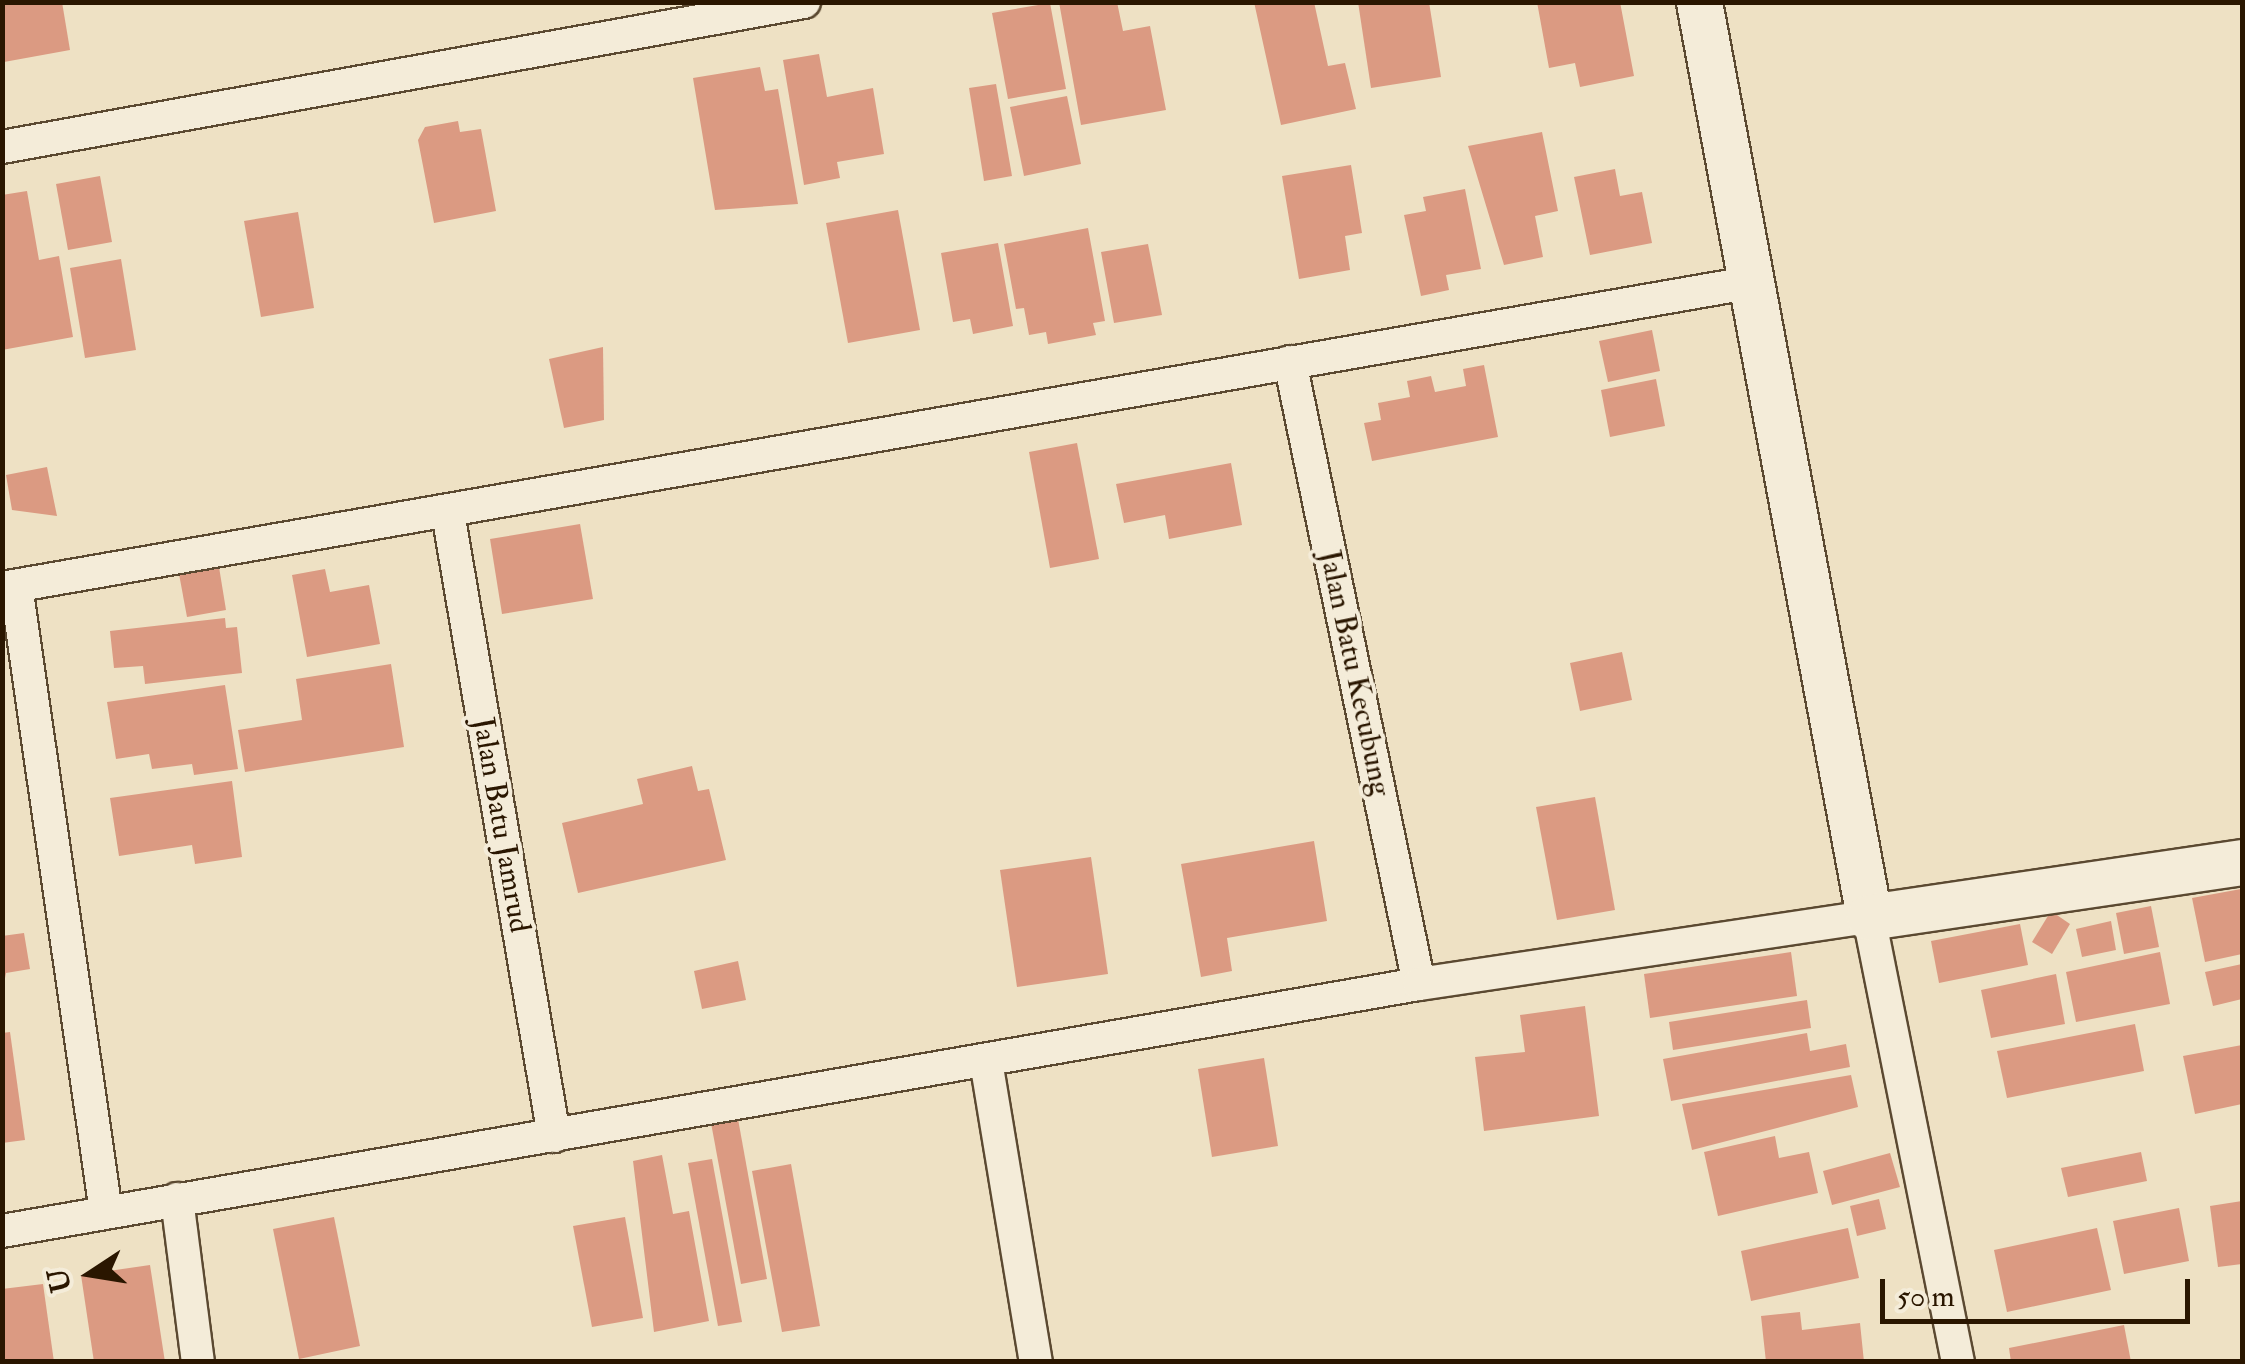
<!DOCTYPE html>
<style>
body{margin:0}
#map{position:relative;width:2245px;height:1364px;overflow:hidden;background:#eee1c4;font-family:"IM FELL Double Pica",serif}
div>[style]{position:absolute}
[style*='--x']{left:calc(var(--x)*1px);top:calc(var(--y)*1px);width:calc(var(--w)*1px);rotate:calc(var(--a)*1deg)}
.building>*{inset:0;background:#db9a82}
.roads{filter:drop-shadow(2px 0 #5b4931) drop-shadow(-2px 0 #5b4931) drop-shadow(0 2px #5b4931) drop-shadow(0 -2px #5b4931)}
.street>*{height:32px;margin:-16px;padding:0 16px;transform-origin:16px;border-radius:16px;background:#f4ecd9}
.secondary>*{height:45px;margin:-22.5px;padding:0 22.5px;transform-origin:22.5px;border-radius:22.5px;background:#f4ecd9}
span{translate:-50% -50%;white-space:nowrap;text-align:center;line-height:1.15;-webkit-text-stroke:8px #f4ecd9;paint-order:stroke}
.street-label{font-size:30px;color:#2a1600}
.frame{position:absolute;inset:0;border:5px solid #2a1600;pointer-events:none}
.north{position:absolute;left:40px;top:1224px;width:100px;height:100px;-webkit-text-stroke:8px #f4ecd9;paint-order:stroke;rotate:258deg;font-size:28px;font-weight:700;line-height:40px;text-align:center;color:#2a1600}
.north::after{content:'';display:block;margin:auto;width:35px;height:45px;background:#2a1600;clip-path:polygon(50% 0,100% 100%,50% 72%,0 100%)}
.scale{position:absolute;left:1880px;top:1279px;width:310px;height:45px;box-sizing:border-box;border:5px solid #2a1600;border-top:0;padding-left:12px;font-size:30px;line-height:35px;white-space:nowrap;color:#2a1600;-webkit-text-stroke:8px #f4ecd9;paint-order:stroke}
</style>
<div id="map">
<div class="building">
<div style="clip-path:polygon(2px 2px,62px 2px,70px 50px,4px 62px)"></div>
<div style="clip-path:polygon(1059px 2px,1117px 2px,1123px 31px,1150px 26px,1166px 110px,1081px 125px)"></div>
<div style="clip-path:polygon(1254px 2px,1314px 2px,1328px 66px,1345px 63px,1356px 109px,1281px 125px)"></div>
<div style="clip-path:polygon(1358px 2px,1429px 2px,1441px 77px,1371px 88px)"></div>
<div style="clip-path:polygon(1537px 2px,1620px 2px,1634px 76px,1580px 87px,1575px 63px,1549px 68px)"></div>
<div style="clip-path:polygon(1050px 3px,1066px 89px,1008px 99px,992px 13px)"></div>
<div style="clip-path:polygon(819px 54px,827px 97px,873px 88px,884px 154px,837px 162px,840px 178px,804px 185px,783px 60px)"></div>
<div style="clip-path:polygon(760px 67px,765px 91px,778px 89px,798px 204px,715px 210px,693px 78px)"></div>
<div style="clip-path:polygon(996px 84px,1012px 176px,984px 181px,969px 88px)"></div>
<div style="clip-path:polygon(1067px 96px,1081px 164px,1024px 176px,1010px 107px)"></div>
<div style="clip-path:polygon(458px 121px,460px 132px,481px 129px,496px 211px,434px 223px,418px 140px,425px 127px)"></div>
<div style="clip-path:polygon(1542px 132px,1558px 211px,1535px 216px,1543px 257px,1504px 265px,1468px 146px)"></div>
<div style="clip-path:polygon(1351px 165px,1362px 233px,1345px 236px,1350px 270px,1299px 279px,1282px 176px)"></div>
<div style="clip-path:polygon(1615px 169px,1620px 196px,1642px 192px,1652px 243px,1590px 255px,1574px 177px)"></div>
<div style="clip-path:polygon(100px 176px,112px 242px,68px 250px,56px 184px)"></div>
<div style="clip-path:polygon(1465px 189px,1481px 269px,1446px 275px,1449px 290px,1421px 296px,1404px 215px,1426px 211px,1423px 197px)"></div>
<div style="clip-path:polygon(27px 191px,39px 260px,59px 256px,73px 337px,2px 350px,2px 195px)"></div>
<div style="clip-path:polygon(898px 210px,920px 330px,848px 343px,826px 223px)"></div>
<div style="clip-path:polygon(298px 212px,314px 308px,261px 317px,244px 221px)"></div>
<div style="clip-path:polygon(1088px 228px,1105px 321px,1093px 323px,1096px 335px,1048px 344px,1046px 332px,1029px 335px,1024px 308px,1016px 309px,1004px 244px)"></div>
<div style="clip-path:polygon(998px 243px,1013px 326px,973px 334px,970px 319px,953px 322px,941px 253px)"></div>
<div style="clip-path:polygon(1148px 244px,1162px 315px,1114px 323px,1101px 252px)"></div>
<div style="clip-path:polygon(121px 259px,136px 350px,85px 358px,70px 268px)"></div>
<div style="clip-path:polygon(1652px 330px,1660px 371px,1608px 382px,1599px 341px)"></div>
<div style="clip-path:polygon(603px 347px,604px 420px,564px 428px,549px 359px)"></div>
<div style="clip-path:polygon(1484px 365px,1498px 437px,1372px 461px,1364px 423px,1381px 420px,1378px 403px,1410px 397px,1407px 381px,1431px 376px,1435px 392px,1466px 386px,1463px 369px)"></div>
<div style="clip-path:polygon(1656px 379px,1665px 426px,1610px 437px,1601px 390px)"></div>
<div style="clip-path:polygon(1077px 443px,1099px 559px,1050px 568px,1029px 452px)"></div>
<div style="clip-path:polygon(1231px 463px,1242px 525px,1169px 539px,1165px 515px,1124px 523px,1116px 484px)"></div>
<div style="clip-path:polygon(47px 467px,57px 516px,12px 510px,6px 475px)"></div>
<div style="clip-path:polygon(580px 524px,593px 599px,502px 614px,490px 539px)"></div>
<div style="clip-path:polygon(219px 567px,226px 610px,187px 617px,179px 574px)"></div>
<div style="clip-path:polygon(325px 569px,330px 592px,369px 585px,380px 644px,307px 657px,292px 575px)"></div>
<div style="clip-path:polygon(225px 618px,226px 628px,237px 627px,242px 673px,145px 684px,143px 666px,114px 668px,110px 631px)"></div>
<div style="clip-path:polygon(1622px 652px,1632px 700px,1580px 711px,1570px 663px)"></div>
<div style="clip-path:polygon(391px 664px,404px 747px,245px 772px,238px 730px,302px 720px,296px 679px)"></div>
<div style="clip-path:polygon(225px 685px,238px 769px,194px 775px,192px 764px,152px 769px,149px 754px,116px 759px,107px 702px)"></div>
<div style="clip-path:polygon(692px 766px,698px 791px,709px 789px,726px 860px,578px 893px,562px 823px,643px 804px,637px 779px)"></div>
<div style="clip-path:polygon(232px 781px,242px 857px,195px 864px,192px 845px,119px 856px,110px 798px)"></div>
<div style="clip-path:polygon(1595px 797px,1615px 910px,1557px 920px,1536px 807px)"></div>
<div style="clip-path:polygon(1314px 841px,1327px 921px,1227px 938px,1232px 971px,1201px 977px,1181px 864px)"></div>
<div style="clip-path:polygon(1091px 857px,1108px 974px,1017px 987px,1000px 870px)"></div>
<div style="clip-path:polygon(2241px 889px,2242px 954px,2205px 962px,2192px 898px)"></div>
<div style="clip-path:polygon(2151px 906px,2159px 947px,2124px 954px,2116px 913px)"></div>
<div style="clip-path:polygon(2051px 911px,2070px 924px,2052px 954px,2032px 942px)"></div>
<div style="clip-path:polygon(2111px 921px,2116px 950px,2082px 957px,2076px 929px)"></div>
<div style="clip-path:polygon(2020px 924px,2028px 965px,1939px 983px,1931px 941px)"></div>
<div style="clip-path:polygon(24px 933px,30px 969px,6px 973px,2px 994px,2px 936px)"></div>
<div style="clip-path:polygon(1791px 952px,1797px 996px,1650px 1018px,1644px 974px)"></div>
<div style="clip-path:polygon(2160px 952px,2170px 1004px,2076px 1022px,2066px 972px)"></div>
<div style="clip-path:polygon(738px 961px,746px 1000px,702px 1009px,694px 971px)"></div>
<div style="clip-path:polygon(2242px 964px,2242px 999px,2213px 1006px,2205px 972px)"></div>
<div style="clip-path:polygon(2056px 974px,2065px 1024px,1991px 1038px,1981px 990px)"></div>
<div style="clip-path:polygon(1807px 1000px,1811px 1028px,1673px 1050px,1669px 1022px)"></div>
<div style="clip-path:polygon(1585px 1006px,1599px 1116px,1484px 1131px,1475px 1057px,1525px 1052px,1520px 1015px)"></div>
<div style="clip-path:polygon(2135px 1024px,2144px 1071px,2007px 1098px,1997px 1051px)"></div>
<div style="clip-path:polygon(10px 1032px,25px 1140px,2px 1143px,2px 1033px)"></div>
<div style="clip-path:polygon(1807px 1033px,1810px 1051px,1846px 1044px,1850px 1067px,1671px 1101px,1663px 1059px)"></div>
<div style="clip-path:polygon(2242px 1045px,2242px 1104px,2195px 1114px,2183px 1056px)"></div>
<div style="clip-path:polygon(1264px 1058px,1278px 1146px,1212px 1157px,1198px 1069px)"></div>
<div style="clip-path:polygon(1851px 1075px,1858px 1107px,1692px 1150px,1682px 1104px)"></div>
<div style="clip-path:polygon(738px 1119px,767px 1279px,741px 1284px,711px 1123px)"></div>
<div style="clip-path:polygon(1775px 1136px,1779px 1158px,1809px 1152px,1818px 1193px,1718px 1216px,1704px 1152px)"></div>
<div style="clip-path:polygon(2141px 1152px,2147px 1181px,2068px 1197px,2061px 1168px)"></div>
<div style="clip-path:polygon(1890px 1153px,1900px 1187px,1832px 1205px,1823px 1171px)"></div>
<div style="clip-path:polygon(662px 1155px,673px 1214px,689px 1211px,709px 1321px,654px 1332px,633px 1161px)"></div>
<div style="clip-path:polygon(712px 1159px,742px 1322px,718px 1326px,688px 1163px)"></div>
<div style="clip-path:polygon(791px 1164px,820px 1326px,782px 1332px,752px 1171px)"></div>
<div style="clip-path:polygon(1879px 1199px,1886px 1229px,1857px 1236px,1850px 1206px)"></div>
<div style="clip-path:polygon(2242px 1201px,2242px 1264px,2218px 1267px,2210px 1206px)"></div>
<div style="clip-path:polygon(2179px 1208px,2189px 1261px,2124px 1274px,2113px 1221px)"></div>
<div style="clip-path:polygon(334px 1217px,360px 1346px,299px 1359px,273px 1229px)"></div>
<div style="clip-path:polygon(625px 1217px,643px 1318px,592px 1327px,573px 1226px)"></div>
<div style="clip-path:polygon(1848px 1228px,1859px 1278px,1751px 1301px,1741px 1251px)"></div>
<div style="clip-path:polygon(2097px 1228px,2111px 1290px,2007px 1312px,1994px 1250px)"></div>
<div style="clip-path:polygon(150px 1265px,165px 1362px,94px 1362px,81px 1275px)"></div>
<div style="clip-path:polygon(43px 1284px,54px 1362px,2px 1362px,2px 1289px)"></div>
<div style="clip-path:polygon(1800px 1312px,1802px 1330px,1860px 1323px,1864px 1362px,1766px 1362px,1761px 1316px)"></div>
<div style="clip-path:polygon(2124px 1325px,2131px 1362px,2011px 1362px,2009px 1348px)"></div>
</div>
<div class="roads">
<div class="street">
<div style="--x:2;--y:147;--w:815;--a:-10.25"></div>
<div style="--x:1290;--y:362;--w:635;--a:78.28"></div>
<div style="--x:448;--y:513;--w:632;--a:80.34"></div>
<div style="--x:16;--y:586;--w:632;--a:81.82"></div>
<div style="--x:2;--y:588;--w:1779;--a:-9.91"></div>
<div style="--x:986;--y:1061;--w:305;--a:80.6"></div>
<div style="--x:177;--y:1199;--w:164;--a:82.7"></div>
<div style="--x:2;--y:1231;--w:1438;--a:-9.89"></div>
<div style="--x:1419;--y:984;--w:455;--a:-8.5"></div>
<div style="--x:1869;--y:917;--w:454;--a:78.7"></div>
</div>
<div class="secondary">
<div style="--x:1699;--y:2;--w:931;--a:79.47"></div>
<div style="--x:1869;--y:917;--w:377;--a:-8.4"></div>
</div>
</div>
<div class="street-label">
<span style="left:1355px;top:673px;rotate:78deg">Jalan Batu Kecubung</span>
<span style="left:501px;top:825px;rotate:80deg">Jalan Batu Jamrud</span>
</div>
<div class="frame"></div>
<div class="north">U</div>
<div class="scale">50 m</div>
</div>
